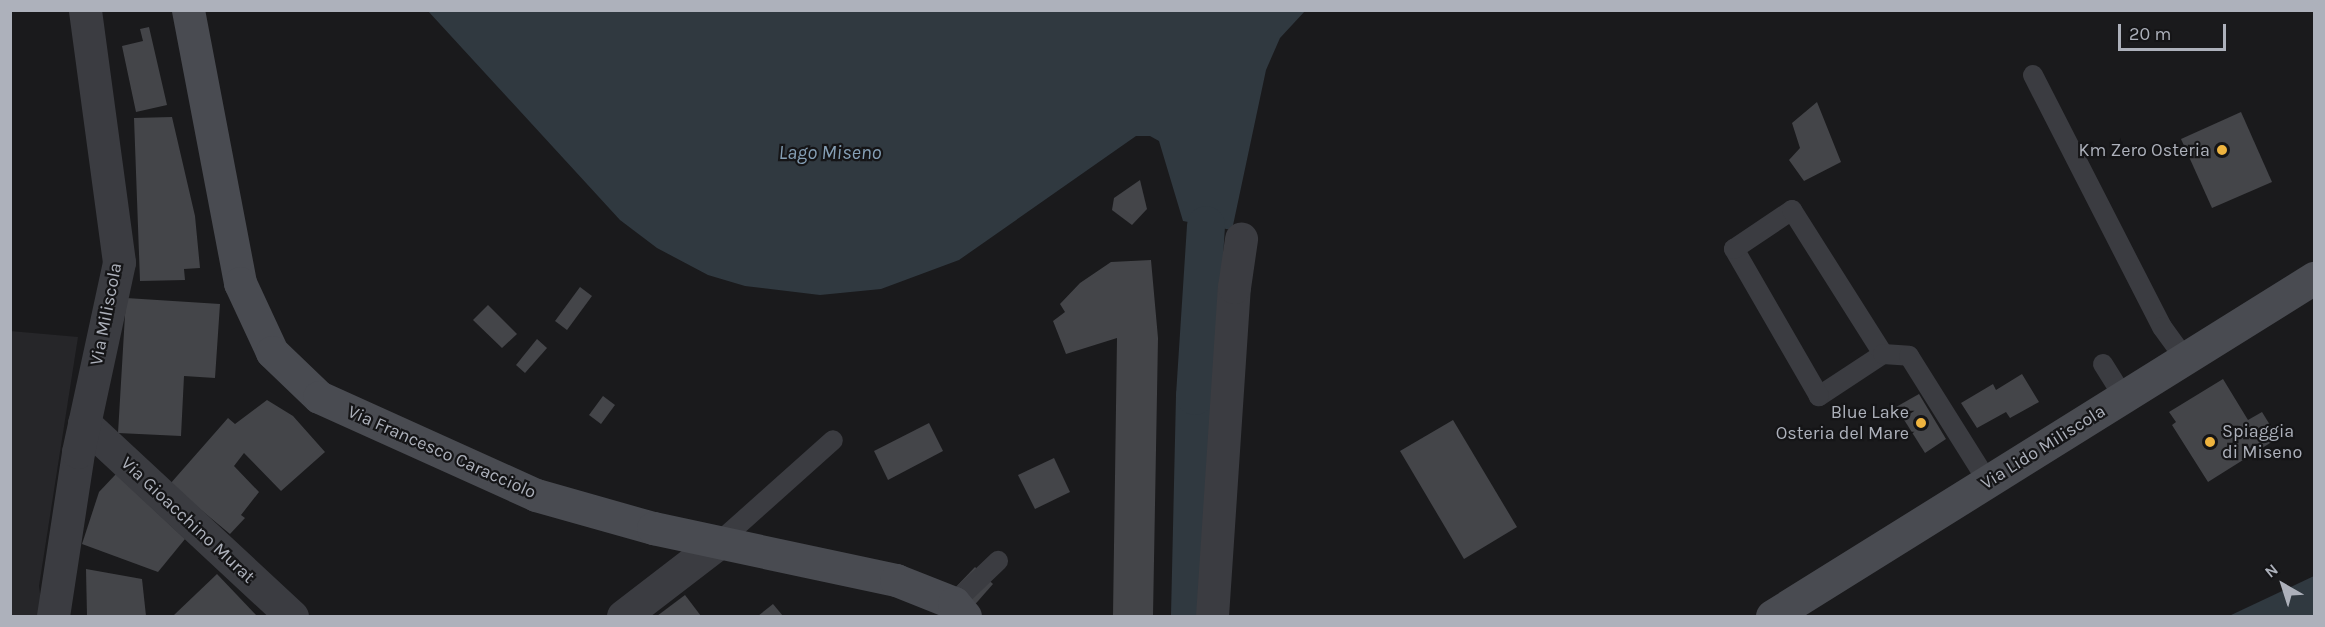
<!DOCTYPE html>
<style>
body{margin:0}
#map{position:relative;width:2325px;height:627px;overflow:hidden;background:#1a1a1c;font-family:Karla,sans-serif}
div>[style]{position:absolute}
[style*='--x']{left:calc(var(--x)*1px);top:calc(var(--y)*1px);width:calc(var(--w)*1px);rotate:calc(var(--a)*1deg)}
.built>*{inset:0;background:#262629}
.water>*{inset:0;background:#303940}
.canal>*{height:38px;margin:-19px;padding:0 19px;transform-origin:19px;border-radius:19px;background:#303940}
.building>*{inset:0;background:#444549}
.lane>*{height:20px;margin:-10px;padding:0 10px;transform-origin:10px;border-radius:10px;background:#3b3c41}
.street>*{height:33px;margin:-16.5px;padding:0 16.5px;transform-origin:16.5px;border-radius:16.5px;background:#3b3c41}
.secondary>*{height:33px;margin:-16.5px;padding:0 16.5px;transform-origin:16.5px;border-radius:16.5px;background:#494b51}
.dots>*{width:16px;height:16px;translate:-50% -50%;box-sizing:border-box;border:3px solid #151517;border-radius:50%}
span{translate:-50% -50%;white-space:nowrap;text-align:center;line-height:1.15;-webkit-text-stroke:4.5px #151517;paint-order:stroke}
.poi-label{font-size:18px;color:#adb1bb}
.right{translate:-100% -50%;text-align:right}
.left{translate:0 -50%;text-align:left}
.street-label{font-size:18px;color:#adb1bb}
.water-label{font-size:20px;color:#859fb5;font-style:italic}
.frame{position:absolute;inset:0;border:12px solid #adb1bb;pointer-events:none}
.north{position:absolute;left:2253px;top:555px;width:60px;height:60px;-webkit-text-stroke:4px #151517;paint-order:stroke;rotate:321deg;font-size:16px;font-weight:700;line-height:24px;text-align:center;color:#adb1bb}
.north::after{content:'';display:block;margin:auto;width:21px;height:27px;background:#adb1bb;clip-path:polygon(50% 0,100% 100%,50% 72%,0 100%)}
.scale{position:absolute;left:2118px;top:24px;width:108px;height:27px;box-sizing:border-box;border:3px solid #adb1bb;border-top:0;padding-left:8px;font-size:18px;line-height:21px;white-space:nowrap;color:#adb1bb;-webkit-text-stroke:4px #151517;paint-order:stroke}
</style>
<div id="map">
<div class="built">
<div style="clip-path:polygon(10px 331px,78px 337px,39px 586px,43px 616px,11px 616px)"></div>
</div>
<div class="water">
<div style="clip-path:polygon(428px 11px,1305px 11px,1280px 38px,1266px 70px,1232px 230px,1183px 221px,1159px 141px,1150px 136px,1136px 136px,959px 260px,881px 289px,820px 295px,745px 286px,708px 275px,657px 248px,620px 220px)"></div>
<div style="clip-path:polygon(2314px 576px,2314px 616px,2229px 616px)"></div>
</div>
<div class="canal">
<div style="--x:1190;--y:616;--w:220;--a:-88.7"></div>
<div style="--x:1195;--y:396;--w:171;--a:-86.3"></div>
</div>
<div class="building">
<div style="clip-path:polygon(149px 27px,167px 105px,136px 112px,122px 46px,143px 41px,140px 29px)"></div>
<div style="clip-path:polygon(1817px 102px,1841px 162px,1804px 181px,1789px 160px,1800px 148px,1792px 123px)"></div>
<div style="clip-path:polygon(2241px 112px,2272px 182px,2212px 208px,2181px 139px)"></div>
<div style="clip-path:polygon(172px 117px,195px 216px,200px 268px,184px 269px,185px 280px,140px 281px,134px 118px)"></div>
<div style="clip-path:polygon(1140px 180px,1147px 209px,1132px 225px,1112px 210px,1114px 198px)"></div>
<div style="clip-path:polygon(1151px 260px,1158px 338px,1153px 616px,1113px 616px,1117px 338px,1066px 354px,1053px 321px,1065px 312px,1060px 304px,1080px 283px,1111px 262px)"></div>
<div style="clip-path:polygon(580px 287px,592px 296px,567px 330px,555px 321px)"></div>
<div style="clip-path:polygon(126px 298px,220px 304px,215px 378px,184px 376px,181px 436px,118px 433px)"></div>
<div style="clip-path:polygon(488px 305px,517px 334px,502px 348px,473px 320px)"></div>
<div style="clip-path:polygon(537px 339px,547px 348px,525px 373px,516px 365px)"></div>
<div style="clip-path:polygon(2022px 374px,2039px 402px,2010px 418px,2006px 412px,1977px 428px,1961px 403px,1993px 384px,1996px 390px)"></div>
<div style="clip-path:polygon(2223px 379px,2248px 420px,2262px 412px,2278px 438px,2208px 482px,2172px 425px,2176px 422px,2169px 412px)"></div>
<div style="clip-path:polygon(1919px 394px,1946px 439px,1925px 453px,1896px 407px)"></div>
<div style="clip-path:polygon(603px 396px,615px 405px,601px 424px,589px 415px)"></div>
<div style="clip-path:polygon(267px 400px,293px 416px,325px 452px,281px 491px,244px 453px,234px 466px,259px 492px,241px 515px,245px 518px,230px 534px,170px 484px,228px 418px,235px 424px)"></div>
<div style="clip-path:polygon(1453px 420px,1517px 527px,1464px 559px,1400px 451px)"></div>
<div style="clip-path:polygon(929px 423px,943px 451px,888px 480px,874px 451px)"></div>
<div style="clip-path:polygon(1054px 458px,1070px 492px,1035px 509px,1018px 475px)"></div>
<div style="clip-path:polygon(116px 474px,185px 539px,158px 572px,82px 544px,99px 492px)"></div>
<div style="clip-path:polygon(975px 567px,993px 584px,971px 609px,952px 591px)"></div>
<div style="clip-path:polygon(86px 569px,142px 579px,146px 616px,87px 616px)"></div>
<div style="clip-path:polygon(217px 574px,257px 616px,175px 616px,174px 615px)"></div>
<div style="clip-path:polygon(685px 595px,701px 616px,657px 616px)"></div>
<div style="clip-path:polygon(773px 604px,783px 616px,758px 616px)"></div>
</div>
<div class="lane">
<div style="--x:2033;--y:75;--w:283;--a:62.9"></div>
<div style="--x:2162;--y:327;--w:39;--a:54"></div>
<div style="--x:1883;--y:354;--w:77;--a:146.7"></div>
<div style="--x:1819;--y:396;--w:170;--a:-120"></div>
<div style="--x:1734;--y:249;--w:70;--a:-33.9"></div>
<div style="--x:1792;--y:210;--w:170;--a:57.7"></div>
<div style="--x:1883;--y:354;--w:26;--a:4"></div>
<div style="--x:1909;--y:356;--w:149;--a:57.9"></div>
<div style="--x:2103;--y:364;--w:39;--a:58"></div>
<div style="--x:718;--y:543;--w:154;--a:-41.8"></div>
<div style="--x:954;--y:603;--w:61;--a:-43.7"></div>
</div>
<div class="street">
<div style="--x:84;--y:423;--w:284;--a:42.9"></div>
<div style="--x:53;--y:616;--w:166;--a:-81.3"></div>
<div style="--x:78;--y:452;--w:194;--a:-77.8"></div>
<div style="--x:119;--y:262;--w:254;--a:-97.7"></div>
<div style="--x:623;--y:616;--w:120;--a:-37.5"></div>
<div style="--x:1212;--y:616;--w:330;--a:-86.2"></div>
<div style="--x:1234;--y:287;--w:49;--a:-81.7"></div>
</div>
<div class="secondary">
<div style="--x:188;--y:10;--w:278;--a:79.2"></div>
<div style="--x:240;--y:283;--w:76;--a:65.1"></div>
<div style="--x:272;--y:352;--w:65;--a:43.8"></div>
<div style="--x:319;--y:397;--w:238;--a:24.3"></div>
<div style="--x:536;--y:495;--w:122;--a:15.8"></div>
<div style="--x:653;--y:528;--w:249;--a:12.1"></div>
<div style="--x:896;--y:580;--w:62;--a:21.6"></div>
<div style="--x:954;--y:603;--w:17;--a:50"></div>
<div style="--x:1772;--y:616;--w:639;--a:-31.95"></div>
</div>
<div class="dots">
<div style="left:2222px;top:150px;background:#efb43f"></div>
<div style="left:1921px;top:423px;background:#efb43f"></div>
<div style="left:2210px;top:442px;background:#efb43f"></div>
</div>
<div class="poi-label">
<span class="right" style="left:2210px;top:150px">Km Zero Osteria</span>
<span class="right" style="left:1909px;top:423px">Blue Lake<br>Osteria del Mare</span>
<span class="left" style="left:2222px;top:442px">Spiaggia<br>di Miseno</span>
</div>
<div class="street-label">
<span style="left:106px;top:314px;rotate:-79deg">Via Miliscola</span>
<span style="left:2043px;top:447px;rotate:-32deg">Via Lido Miliscola</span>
<span style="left:442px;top:452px;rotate:24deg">Via Francesco Caracciolo</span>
<span style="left:188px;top:520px;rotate:43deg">Via Gioacchino Murat</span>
</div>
<div class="water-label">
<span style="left:830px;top:152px">Lago Miseno</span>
</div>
<div class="frame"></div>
<div class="north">N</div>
<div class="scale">20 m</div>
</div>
